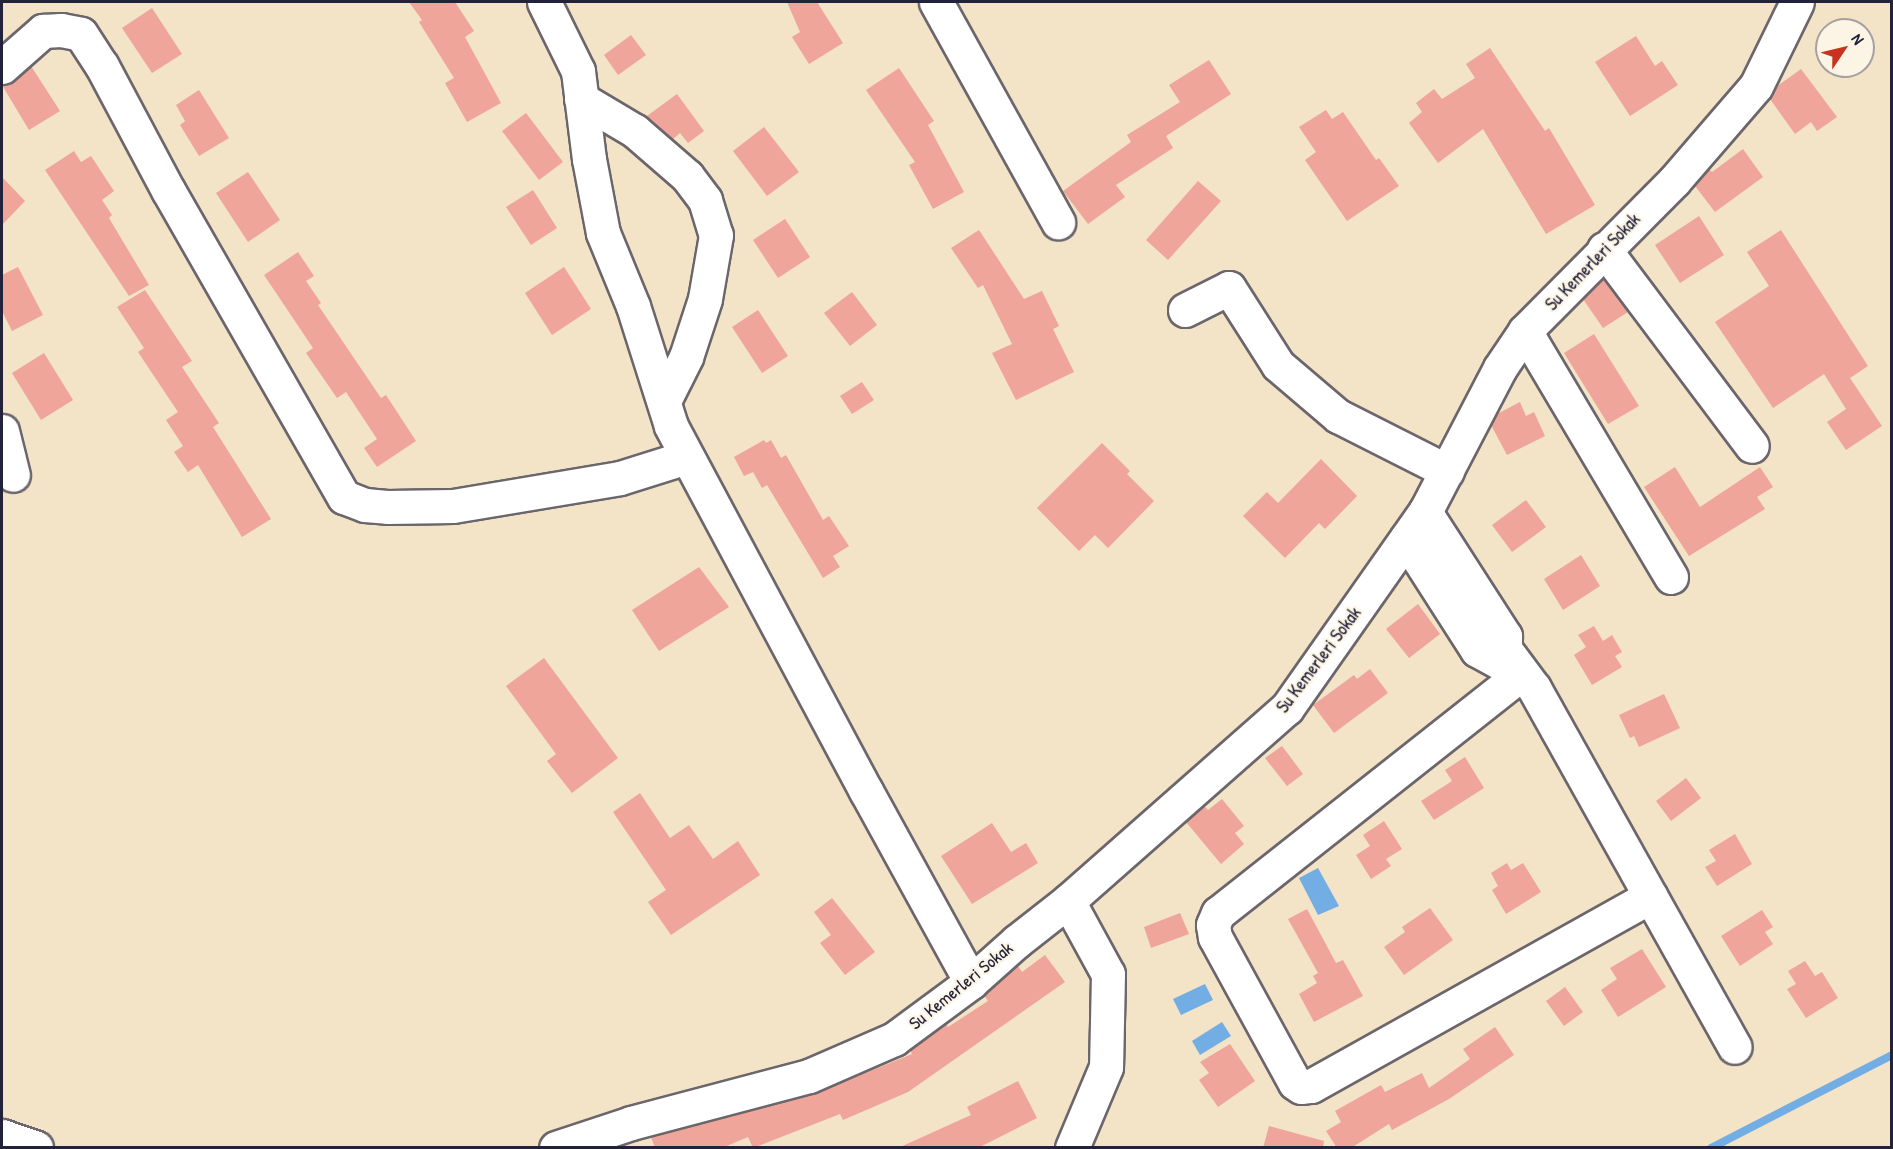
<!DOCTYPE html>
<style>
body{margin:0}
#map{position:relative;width:1893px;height:1149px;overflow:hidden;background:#f3e3c7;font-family:"Patrick Hand",sans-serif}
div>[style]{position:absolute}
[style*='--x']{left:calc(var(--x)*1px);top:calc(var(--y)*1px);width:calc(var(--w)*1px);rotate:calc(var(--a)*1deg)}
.water>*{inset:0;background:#72ade3}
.stream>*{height:8px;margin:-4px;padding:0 4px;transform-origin:4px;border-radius:4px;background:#72ade3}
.building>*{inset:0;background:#efa599}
.roads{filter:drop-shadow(2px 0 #6b666c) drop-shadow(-2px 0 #6b666c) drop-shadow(0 2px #6b666c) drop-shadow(0 -2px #6b666c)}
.minor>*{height:33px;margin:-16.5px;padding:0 16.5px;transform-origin:16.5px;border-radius:16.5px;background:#fff}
span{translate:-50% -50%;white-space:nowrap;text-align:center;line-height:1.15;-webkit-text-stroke:4.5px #fcf5e5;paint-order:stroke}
.street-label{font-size:18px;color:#22223b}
.frame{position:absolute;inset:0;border:3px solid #22223b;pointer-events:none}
.north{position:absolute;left:1815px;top:18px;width:60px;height:60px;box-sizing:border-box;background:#fcf5e5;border:2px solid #a5a1a1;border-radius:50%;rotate:55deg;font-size:16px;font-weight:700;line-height:24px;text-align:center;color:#22223b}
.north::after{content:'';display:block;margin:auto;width:21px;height:27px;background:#c8321e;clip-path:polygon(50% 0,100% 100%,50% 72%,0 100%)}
</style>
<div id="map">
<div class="water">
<div style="clip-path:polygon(1318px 868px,1339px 906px,1318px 915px,1299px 878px)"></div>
<div style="clip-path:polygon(1205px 984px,1213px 1000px,1181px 1015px,1173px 999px)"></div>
<div style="clip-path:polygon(1222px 1022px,1231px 1036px,1200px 1055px,1192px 1041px)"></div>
</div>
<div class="stream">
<div style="--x:1711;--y:1148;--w:203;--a:-27.2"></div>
</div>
<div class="building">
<div style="clip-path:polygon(409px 2px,455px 2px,474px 31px,465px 37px,501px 103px,467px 122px,445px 83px,454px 78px,419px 22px,422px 20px)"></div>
<div style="clip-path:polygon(787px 2px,817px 2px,843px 43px,809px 64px,792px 37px,800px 32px)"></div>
<div style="clip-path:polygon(152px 8px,182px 54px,152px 73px,122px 28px)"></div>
<div style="clip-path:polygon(631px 35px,646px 55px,618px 75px,604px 55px)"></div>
<div style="clip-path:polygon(1636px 36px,1655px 66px,1662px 61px,1678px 85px,1630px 116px,1595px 62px)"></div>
<div style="clip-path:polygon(1490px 48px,1545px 131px,1549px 128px,1595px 205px,1546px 234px,1483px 129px,1438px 163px,1409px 123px,1422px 112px,1416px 103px,1434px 89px,1442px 99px,1475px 78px,1466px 64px)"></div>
<div style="clip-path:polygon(1209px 60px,1231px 94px,1166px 136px,1173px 148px,1116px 185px,1125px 197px,1088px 224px,1063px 191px,1131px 142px,1127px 135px,1180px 102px,1169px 85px)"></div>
<div style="clip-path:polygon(31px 66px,60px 111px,29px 130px,2px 85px,14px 81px)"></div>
<div style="clip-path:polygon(899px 68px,934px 121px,928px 125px,964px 192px,933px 209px,909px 165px,915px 162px,866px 90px)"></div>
<div style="clip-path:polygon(1801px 69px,1837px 117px,1817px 131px,1811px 122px,1795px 134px,1770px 99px,1776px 87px)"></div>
<div style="clip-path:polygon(199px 90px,229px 138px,199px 156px,180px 125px,185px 121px,176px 105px)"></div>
<div style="clip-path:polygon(677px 94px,704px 131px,688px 143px,680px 133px,673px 139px,647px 116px)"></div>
<div style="clip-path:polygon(1326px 110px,1332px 119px,1343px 112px,1376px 160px,1379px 158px,1399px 186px,1347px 221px,1305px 160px,1316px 152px,1299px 127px)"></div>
<div style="clip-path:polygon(526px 113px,563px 162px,539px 180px,502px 131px)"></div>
<div style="clip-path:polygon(764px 127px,799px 172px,767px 196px,733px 151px)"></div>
<div style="clip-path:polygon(1743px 149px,1763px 177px,1715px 212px,1695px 186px,1709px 169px,1712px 172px)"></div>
<div style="clip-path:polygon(74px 151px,81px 162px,91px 156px,114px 191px,102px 200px,112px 215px,109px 218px,149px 285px,129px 296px,45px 170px)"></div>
<div style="clip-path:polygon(248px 172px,280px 220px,248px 242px,216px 193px)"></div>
<div style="clip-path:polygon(2px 177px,25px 201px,2px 225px)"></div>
<div style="clip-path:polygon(1198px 181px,1221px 201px,1168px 260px,1146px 240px)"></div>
<div style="clip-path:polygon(533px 190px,557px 228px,531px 245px,506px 207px)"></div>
<div style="clip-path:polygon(1699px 216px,1724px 255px,1680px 283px,1655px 245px)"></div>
<div style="clip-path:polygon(785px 219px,810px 257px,778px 278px,753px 240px)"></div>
<div style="clip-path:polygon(979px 230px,1024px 299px,1042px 291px,1059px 326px,1053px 329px,1074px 372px,1016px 400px,992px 353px,1012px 344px,983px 285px,978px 288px,951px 248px)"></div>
<div style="clip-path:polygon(1781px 230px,1868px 366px,1850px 378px,1882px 426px,1846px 450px,1827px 422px,1846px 409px,1824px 374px,1773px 408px,1715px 322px,1769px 286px,1747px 252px)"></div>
<div style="clip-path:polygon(298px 252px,314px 276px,306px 281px,321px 303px,318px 305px,381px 398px,386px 395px,416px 441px,377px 467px,364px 448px,377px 439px,346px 392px,337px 398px,306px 353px,313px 348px,264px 275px)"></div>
<div style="clip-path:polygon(18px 267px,43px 315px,12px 331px,2px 311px,2px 275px)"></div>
<div style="clip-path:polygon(564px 267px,591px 309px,552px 335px,525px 293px)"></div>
<div style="clip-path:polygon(1603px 279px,1628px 312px,1603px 328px,1583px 299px)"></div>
<div style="clip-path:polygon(145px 290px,192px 361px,182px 367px,219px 423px,213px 427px,271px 519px,242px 537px,198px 465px,188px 472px,174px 452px,183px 446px,166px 420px,178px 412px,138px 352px,144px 348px,117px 307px)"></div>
<div style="clip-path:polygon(852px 292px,877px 325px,850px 346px,824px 313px)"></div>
<div style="clip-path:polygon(758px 310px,788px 356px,762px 373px,732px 327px)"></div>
<div style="clip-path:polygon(1594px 334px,1639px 406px,1608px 424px,1564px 353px)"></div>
<div style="clip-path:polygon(44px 353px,73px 400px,41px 420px,12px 373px)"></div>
<div style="clip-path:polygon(862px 382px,874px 400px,852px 414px,840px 396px)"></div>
<div style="clip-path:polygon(1520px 402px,1526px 416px,1534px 412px,1545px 436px,1507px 455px,1491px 425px,1497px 414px)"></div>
<div style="clip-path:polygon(764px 440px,766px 443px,771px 440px,781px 458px,786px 455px,823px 520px,829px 516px,849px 546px,833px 556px,840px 567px,823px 578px,767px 485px,762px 488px,753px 472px,744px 476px,734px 457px)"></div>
<div style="clip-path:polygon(1102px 443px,1130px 471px,1127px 474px,1154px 501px,1108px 548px,1095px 535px,1079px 551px,1037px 508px)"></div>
<div style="clip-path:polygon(1321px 459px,1357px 496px,1325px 529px,1319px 523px,1285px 558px,1243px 516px,1267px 492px,1278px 503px)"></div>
<div style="clip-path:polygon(1675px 467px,1700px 507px,1760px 467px,1773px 487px,1757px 497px,1765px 509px,1689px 556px,1644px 487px)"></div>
<div style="clip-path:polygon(1526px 500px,1546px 527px,1512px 552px,1492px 525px)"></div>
<div style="clip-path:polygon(1581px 555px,1600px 586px,1563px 610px,1544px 579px)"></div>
<div style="clip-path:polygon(699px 567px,729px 607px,659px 651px,632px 610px)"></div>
<div style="clip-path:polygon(1418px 604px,1440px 634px,1409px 658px,1386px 629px)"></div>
<div style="clip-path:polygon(1594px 626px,1603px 641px,1612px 635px,1622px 652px,1615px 656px,1622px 667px,1592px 685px,1574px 655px,1586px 647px,1578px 635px)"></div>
<div style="clip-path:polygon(544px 658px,618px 758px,572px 793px,547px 761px,556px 754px,506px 686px)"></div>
<div style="clip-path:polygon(1370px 669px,1388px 693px,1334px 733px,1313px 705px,1354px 675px,1357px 679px)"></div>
<div style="clip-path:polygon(1664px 694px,1680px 728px,1639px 747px,1634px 736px,1630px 738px,1619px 715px)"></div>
<div style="clip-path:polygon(1282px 746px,1303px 774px,1287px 786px,1265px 758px)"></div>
<div style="clip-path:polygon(1465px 757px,1484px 788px,1434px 820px,1421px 801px,1452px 781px,1445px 770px)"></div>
<div style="clip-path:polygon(1686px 778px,1701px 798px,1671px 821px,1656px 801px)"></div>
<div style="clip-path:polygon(640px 793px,670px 838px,689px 825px,713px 859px,738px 841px,760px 875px,671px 935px,648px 902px,666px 890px,613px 812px)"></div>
<div style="clip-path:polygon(1222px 799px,1244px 826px,1235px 833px,1244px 844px,1221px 864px,1186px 822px,1204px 806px,1208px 810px)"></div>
<div style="clip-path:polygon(1384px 821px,1402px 849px,1386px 859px,1391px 866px,1371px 879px,1356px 855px,1370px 846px,1363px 835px)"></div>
<div style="clip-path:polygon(992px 823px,1011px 852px,1026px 843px,1038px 863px,972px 904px,941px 856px)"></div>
<div style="clip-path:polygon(1735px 834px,1752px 864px,1717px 886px,1705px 867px,1716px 861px,1709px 850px)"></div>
<div style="clip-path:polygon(1507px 863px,1511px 870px,1523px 863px,1541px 892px,1506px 914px,1492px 890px,1498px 886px,1491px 873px)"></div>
<div style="clip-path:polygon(832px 898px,875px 952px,845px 975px,820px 943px,831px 935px,814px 912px)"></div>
<div style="clip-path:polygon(1430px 908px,1453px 940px,1404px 975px,1384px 947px,1405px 932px,1402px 927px)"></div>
<div style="clip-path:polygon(1307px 909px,1336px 963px,1343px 960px,1363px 996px,1314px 1022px,1299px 994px,1317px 983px,1313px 976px,1318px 973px,1288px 919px)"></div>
<div style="clip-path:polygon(1762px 910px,1773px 927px,1765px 932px,1773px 944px,1740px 966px,1721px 936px)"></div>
<div style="clip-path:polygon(1180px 913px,1189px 934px,1151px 948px,1144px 927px)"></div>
<div style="clip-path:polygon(1642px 949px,1666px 987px,1618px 1017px,1601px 990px,1617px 979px,1610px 968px)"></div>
<div style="clip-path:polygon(1045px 955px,1065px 982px,908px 1092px,843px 1120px,840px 1114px,753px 1148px,748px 1137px,722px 1148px,655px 1148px,651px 1137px,814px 1094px,912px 1054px,910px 1050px,946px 1024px,948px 1027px,988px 1001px,984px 995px,1018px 966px,1022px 972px)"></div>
<div style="clip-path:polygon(1805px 961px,1815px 976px,1822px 972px,1838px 998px,1806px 1018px,1787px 989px,1796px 984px,1788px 971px)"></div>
<div style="clip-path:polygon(1565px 987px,1583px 1012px,1564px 1026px,1546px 1001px)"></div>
<div style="clip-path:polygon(1495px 1027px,1514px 1055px,1449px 1099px,1392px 1130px,1389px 1124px,1351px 1148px,1337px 1148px,1326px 1131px,1341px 1122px,1335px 1111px,1381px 1085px,1385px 1092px,1422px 1073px,1429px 1088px,1470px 1059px,1463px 1049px)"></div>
<div style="clip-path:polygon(1230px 1044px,1255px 1081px,1218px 1107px,1199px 1080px,1209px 1073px,1200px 1062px)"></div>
<div style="clip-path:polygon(1018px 1081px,1037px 1118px,978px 1148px,898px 1148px,971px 1115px,967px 1107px)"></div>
<div style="clip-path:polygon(1269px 1126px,1324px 1141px,1323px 1148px,1263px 1148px)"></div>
</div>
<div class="roads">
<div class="minor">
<div style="--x:544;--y:2;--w:77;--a:63.8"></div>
<div style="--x:578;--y:71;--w:89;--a:82.9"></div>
<div style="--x:589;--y:159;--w:75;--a:79.3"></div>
<div style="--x:603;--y:233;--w:79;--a:67.7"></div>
<div style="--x:633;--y:306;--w:126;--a:72.4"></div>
<div style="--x:671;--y:426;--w:414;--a:61.9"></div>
<div style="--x:866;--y:791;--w:218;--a:61.2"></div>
<div style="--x:936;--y:2;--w:252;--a:61"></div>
<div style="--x:2;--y:67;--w:55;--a:-41.3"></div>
<div style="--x:43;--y:31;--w:18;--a:-3"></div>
<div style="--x:61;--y:30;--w:20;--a:11"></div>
<div style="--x:81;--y:34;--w:38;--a:57"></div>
<div style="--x:102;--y:66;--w:140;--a:62"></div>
<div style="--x:168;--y:190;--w:354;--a:60.2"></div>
<div style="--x:344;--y:497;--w:22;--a:21"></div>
<div style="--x:365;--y:505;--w:22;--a:5"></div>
<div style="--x:387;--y:507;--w:66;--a:-0.9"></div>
<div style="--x:453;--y:506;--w:169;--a:-9.5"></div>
<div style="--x:620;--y:478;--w:70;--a:-17.4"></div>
<div style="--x:581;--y:99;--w:63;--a:30.7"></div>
<div style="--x:635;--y:131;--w:69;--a:40.9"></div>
<div style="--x:687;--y:176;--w:30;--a:53"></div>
<div style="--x:705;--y:200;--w:37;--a:73"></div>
<div style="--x:716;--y:235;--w:65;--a:99.8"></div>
<div style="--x:705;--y:299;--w:61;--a:108.1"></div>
<div style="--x:686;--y:357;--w:49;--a:116.6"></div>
<div style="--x:1604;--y:249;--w:246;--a:53.1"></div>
<div style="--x:1185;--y:310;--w:49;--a:-26.6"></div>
<div style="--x:1229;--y:288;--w:91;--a:57.5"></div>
<div style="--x:1278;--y:365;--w:79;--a:40.4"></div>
<div style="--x:1338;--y:416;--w:122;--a:26.8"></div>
<div style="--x:1525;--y:331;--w:286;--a:59.3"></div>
<div style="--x:2;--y:431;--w:45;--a:76"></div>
<div style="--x:1425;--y:512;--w:148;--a:57.2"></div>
<div style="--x:1505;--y:636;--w:13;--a:90"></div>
<div style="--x:1505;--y:649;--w:49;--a:53.4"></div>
<div style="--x:1534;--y:688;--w:411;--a:60.8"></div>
<div style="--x:1406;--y:539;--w:132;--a:57.4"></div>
<div style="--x:1477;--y:650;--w:50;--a:28.6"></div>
<div style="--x:1521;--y:674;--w:386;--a:141.7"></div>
<div style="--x:1218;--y:913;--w:13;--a:113"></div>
<div style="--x:1213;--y:925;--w:12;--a:81"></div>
<div style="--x:1215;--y:937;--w:166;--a:61.3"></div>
<div style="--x:1295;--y:1083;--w:7;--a:34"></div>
<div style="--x:1301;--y:1087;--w:10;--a:-6"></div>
<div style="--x:1311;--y:1086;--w:389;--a:-29.2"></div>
<div style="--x:1068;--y:901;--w:83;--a:61.3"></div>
<div style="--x:1108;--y:974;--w:93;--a:91.2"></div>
<div style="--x:1106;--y:1067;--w:88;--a:112.8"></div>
<div style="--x:2;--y:1136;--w:36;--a:19"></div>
<div style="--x:556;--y:1148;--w:79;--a:-18.4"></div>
<div style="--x:631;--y:1123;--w:184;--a:-14.8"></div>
<div style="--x:809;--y:1076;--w:93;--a:-23.5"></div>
<div style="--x:894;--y:1039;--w:96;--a:-36.5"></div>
<div style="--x:971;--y:982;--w:62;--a:-41.7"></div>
<div style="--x:1017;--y:941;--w:65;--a:-38.1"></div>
<div style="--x:1068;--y:901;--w:292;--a:-41.4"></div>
<div style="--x:1287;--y:708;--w:240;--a:-54.9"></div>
<div style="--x:1425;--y:512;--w:162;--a:-62.5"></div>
<div style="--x:1500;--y:368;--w:45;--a:-56"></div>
<div style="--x:1525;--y:331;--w:211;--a:-45.2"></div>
<div style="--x:1674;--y:181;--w:125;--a:-49.2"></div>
<div style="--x:1756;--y:86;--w:93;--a:-64"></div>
</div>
</div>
<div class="street-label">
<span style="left:1593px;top:262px;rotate:-46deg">Su Kemerleri Sokak</span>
<span style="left:1319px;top:660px;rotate:-53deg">Su Kemerleri Sokak</span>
<span style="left:961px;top:986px;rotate:-39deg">Su Kemerleri Sokak</span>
</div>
<div class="frame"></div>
<div class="north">N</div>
</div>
